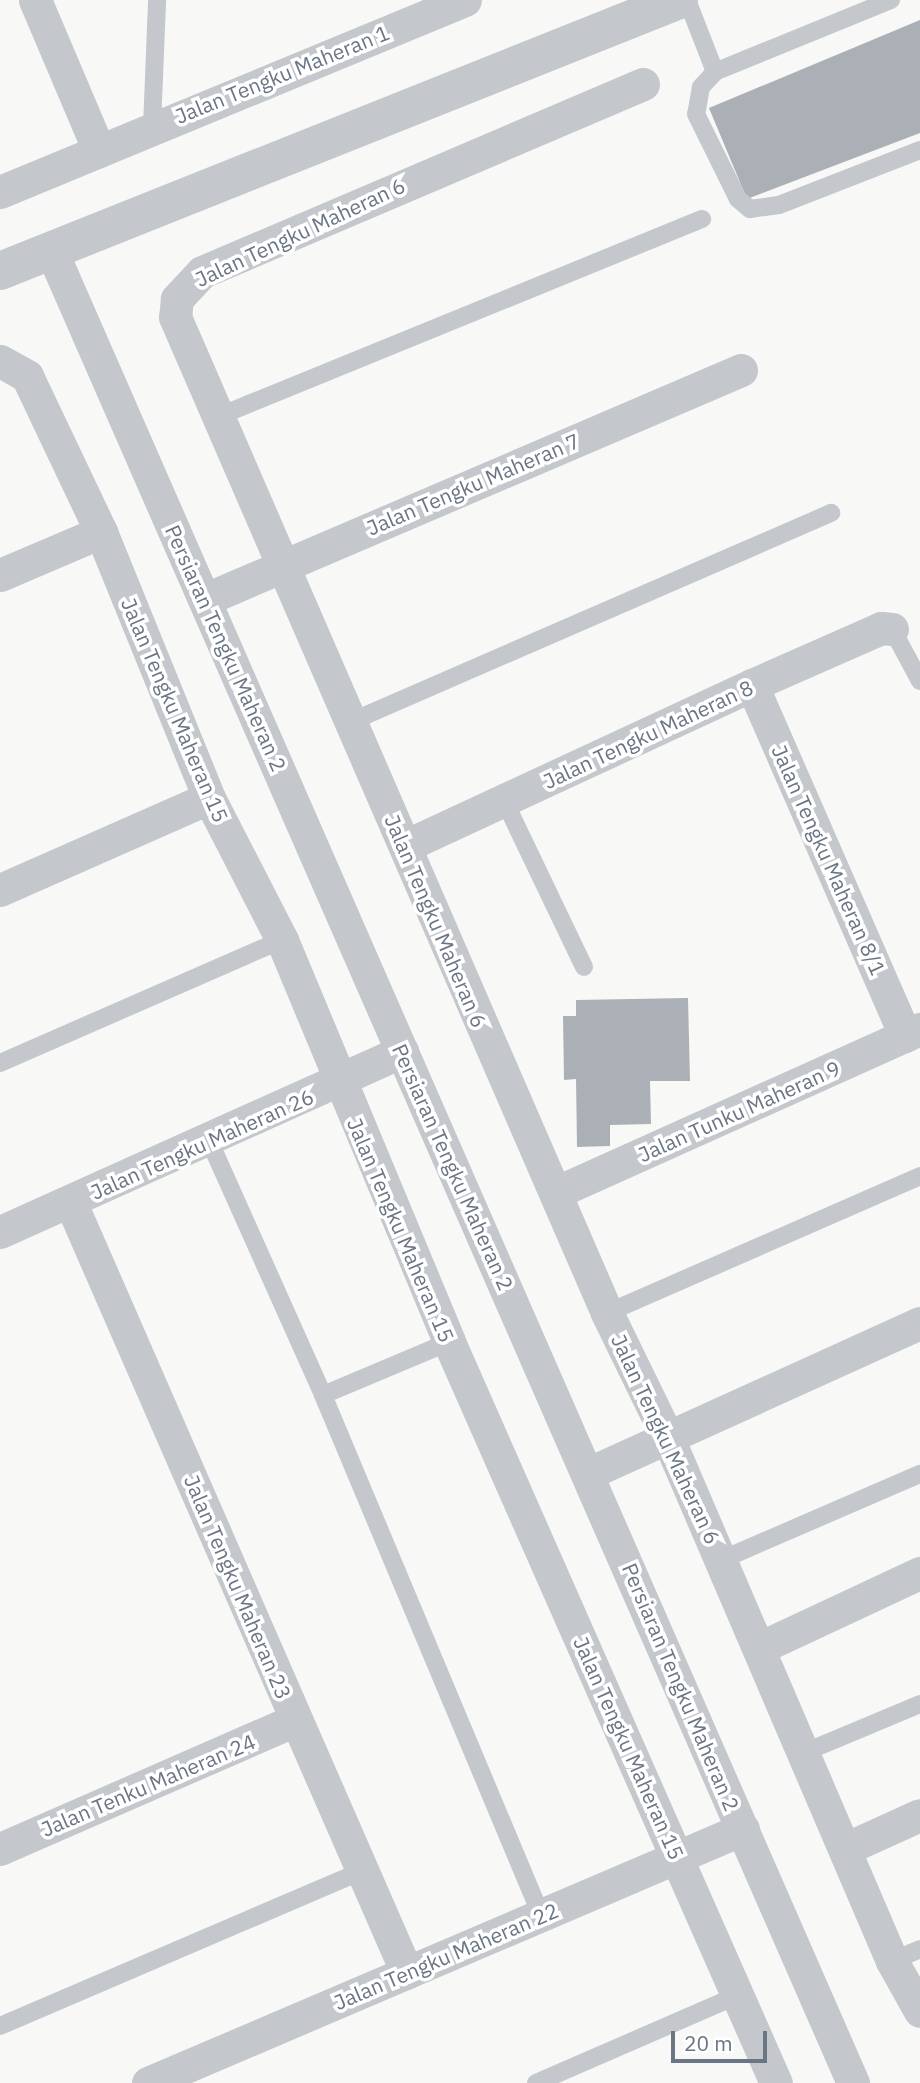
<!DOCTYPE html>
<style>
body{margin:0}
#map{position:relative;width:920px;height:2083px;overflow:hidden;background:#f8f8f6;font-family:"IBM Plex Sans",sans-serif}
div>[style]{position:absolute}
[style*='--x']{left:calc(var(--x)*1px);top:calc(var(--y)*1px);width:calc(var(--w)*1px);rotate:calc(var(--a)*1deg)}
.building>*{inset:0;background:#aab0b6}
.service>*{height:18px;margin:-9px;padding:0 9px;transform-origin:9px;border-radius:9px;background:#c4c7cb}
.minor>*{height:33px;margin:-16.5px;padding:0 16.5px;transform-origin:16.5px;border-radius:16.5px;background:#c4c7cb}
.tertiary>*{height:38px;margin:-19px;padding:0 19px;transform-origin:19px;border-radius:19px;background:#c4c7cb}
span{translate:-50% -50%;white-space:nowrap;text-align:center;line-height:1.15;-webkit-text-stroke:7px #fff;paint-order:stroke}
.street-label{font-size:21px;color:#6a7684}
.scale{position:absolute;left:671px;top:2031px;width:96px;height:32px;box-sizing:border-box;border:4px solid #6a7684;border-top:0;padding-left:9px;font-size:21px;line-height:24px;white-space:nowrap;color:#6a7684;-webkit-text-stroke:5px #fff;paint-order:stroke}
</style>
<div id="map">
<div class="building">
<div style="clip-path:polygon(920px 20px,920px 133px,747px 199px,709px 108px)"></div>
<div style="clip-path:polygon(688px 998px,690px 1081px,650px 1081px,651px 1124px,610px 1125px,610px 1146px,577px 1147px,576px 1079px,564px 1080px,563px 1016px,576px 1016px,576px 1000px)"></div>
</div>
<div class="service">
<div style="--x:687;--y:0;--w:77;--a:68.7"></div>
<div style="--x:891;--y:0;--w:190;--a:157.8"></div>
<div style="--x:715;--y:72;--w:21;--a:133"></div>
<div style="--x:701;--y:87;--w:27;--a:100"></div>
<div style="--x:696;--y:114;--w:95;--a:63.7"></div>
<div style="--x:738;--y:199;--w:16;--a:40"></div>
<div style="--x:750;--y:209;--w:29;--a:-8"></div>
<div style="--x:779;--y:205;--w:151;--a:-21.3"></div>
<div style="--x:152;--y:127;--w:127;--a:-87.7"></div>
<div style="--x:217;--y:417;--w:524;--a:-22.21"></div>
<div style="--x:892;--y:629;--w:59;--a:61.7"></div>
<div style="--x:348;--y:723;--w:527;--a:-23.5"></div>
<div style="--x:504;--y:800;--w:185;--a:64.4"></div>
<div style="--x:0;--y:1063;--w:308;--a:-23.6"></div>
<div style="--x:209;--y:1140;--w:279;--a:65.9"></div>
<div style="--x:323;--y:1395;--w:137;--a:-22.8"></div>
<div style="--x:607;--y:1313;--w:342;--a:-23.6"></div>
<div style="--x:323;--y:1395;--w:564;--a:67.26"></div>
<div style="--x:721;--y:1560;--w:217;--a:-23.4"></div>
<div style="--x:803;--y:1753;--w:127;--a:-22.7"></div>
<div style="--x:892;--y:1961;--w:30;--a:-23"></div>
<div style="--x:0;--y:2026;--w:393;--a:-23.2"></div>
<div style="--x:536;--y:2083;--w:220;--a:-23.5"></div>
</div>
<div class="minor">
<div style="--x:35;--y:0;--w:164;--a:67"></div>
<div style="--x:643;--y:84;--w:479;--a:156.9"></div>
<div style="--x:202;--y:272;--w:37;--a:133"></div>
<div style="--x:177;--y:299;--w:18;--a:96"></div>
<div style="--x:175;--y:317;--w:1086;--a:66.55"></div>
<div style="--x:607;--y:1313;--w:139;--a:64"></div>
<div style="--x:668;--y:1438;--w:569;--a:66.81"></div>
<div style="--x:892;--y:1961;--w:57;--a:60.8"></div>
<div style="--x:0;--y:192;--w:503;--a:-22.44"></div>
<div style="--x:52;--y:252;--w:1999;--a:66.37"></div>
<div style="--x:0;--y:361;--w:31;--a:29"></div>
<div style="--x:27;--y:376;--w:173;--a:64.6"></div>
<div style="--x:101;--y:532;--w:287;--a:67.9"></div>
<div style="--x:209;--y:798;--w:160;--a:62.8"></div>
<div style="--x:282;--y:940;--w:435;--a:67.4"></div>
<div style="--x:449;--y:1342;--w:810;--a:66.19"></div>
<div style="--x:0;--y:575;--w:110;--a:-23.1"></div>
<div style="--x:206;--y:599;--w:582;--a:-23.17"></div>
<div style="--x:752;--y:685;--w:383;--a:66.4"></div>
<div style="--x:405;--y:846;--w:383;--a:-24.9"></div>
<div style="--x:752;--y:685;--w:141;--a:-23.8"></div>
<div style="--x:881;--y:628;--w:11;--a:5"></div>
<div style="--x:0;--y:890;--w:228;--a:-23.8"></div>
<div style="--x:557;--y:1192;--w:398;--a:-24.2"></div>
<div style="--x:70;--y:1201;--w:842;--a:66.42"></div>
<div style="--x:0;--y:1232;--w:441;--a:-24.2"></div>
<div style="--x:589;--y:1473;--w:363;--a:-24.4"></div>
<div style="--x:759;--y:1648;--w:178;--a:-25"></div>
<div style="--x:0;--y:1849;--w:322;--a:-23.6"></div>
<div style="--x:845;--y:1849;--w:82;--a:-24.4"></div>
<div style="--x:148;--y:2083;--w:647;--a:-23.12"></div>
</div>
<div class="tertiary">
<div style="--x:0;--y:271;--w:731;--a:-21.76"></div>
</div>
<div class="street-label">
<span style="left:282px;top:74px;rotate:-22deg">Jalan Tengku Maheran 1</span>
<span style="left:300px;top:232px;rotate:-25deg">Jalan Tengku Maheran 6</span>
<span style="left:473px;top:484px;rotate:-23deg">Jalan Tengku Maheran 7</span>
<span style="left:226px;top:648px;rotate:66deg">Persiaran Tengku Maheran 2</span>
<span style="left:175px;top:710px;rotate:67deg">Jalan Tengku Maheran 15</span>
<span style="left:648px;top:734px;rotate:-25deg">Jalan Tengku Maheran 8</span>
<span style="left:829px;top:860px;rotate:66deg">Jalan Tengku Maheran 8/1</span>
<span style="left:436px;top:921px;rotate:67deg">Jalan Tengku Maheran 6</span>
<span style="left:739px;top:1111px;rotate:-24deg">Jalan Tunku Maheran 9</span>
<span style="left:202px;top:1144px;rotate:-24deg">Jalan Tengku Maheran 26</span>
<span style="left:453px;top:1167px;rotate:66deg">Persiaran Tengku Maheran 2</span>
<span style="left:401px;top:1230px;rotate:67deg">Jalan Tengku Maheran 15</span>
<span style="left:666px;top:1439px;rotate:65deg">Jalan Tengku Maheran 6</span>
<span style="left:238px;top:1587px;rotate:67deg">Jalan Tengku Maheran 23</span>
<span style="left:681px;top:1687px;rotate:67deg">Persiaran Tengku Maheran 2</span>
<span style="left:629px;top:1748px;rotate:66deg">Jalan Tengku Maheran 15</span>
<span style="left:148px;top:1785px;rotate:-23deg">Jalan Tenku Maheran 24</span>
<span style="left:446px;top:1956px;rotate:-23deg">Jalan Tengku Maheran 22</span>
</div>
<div class="scale">20 m</div>
</div>
